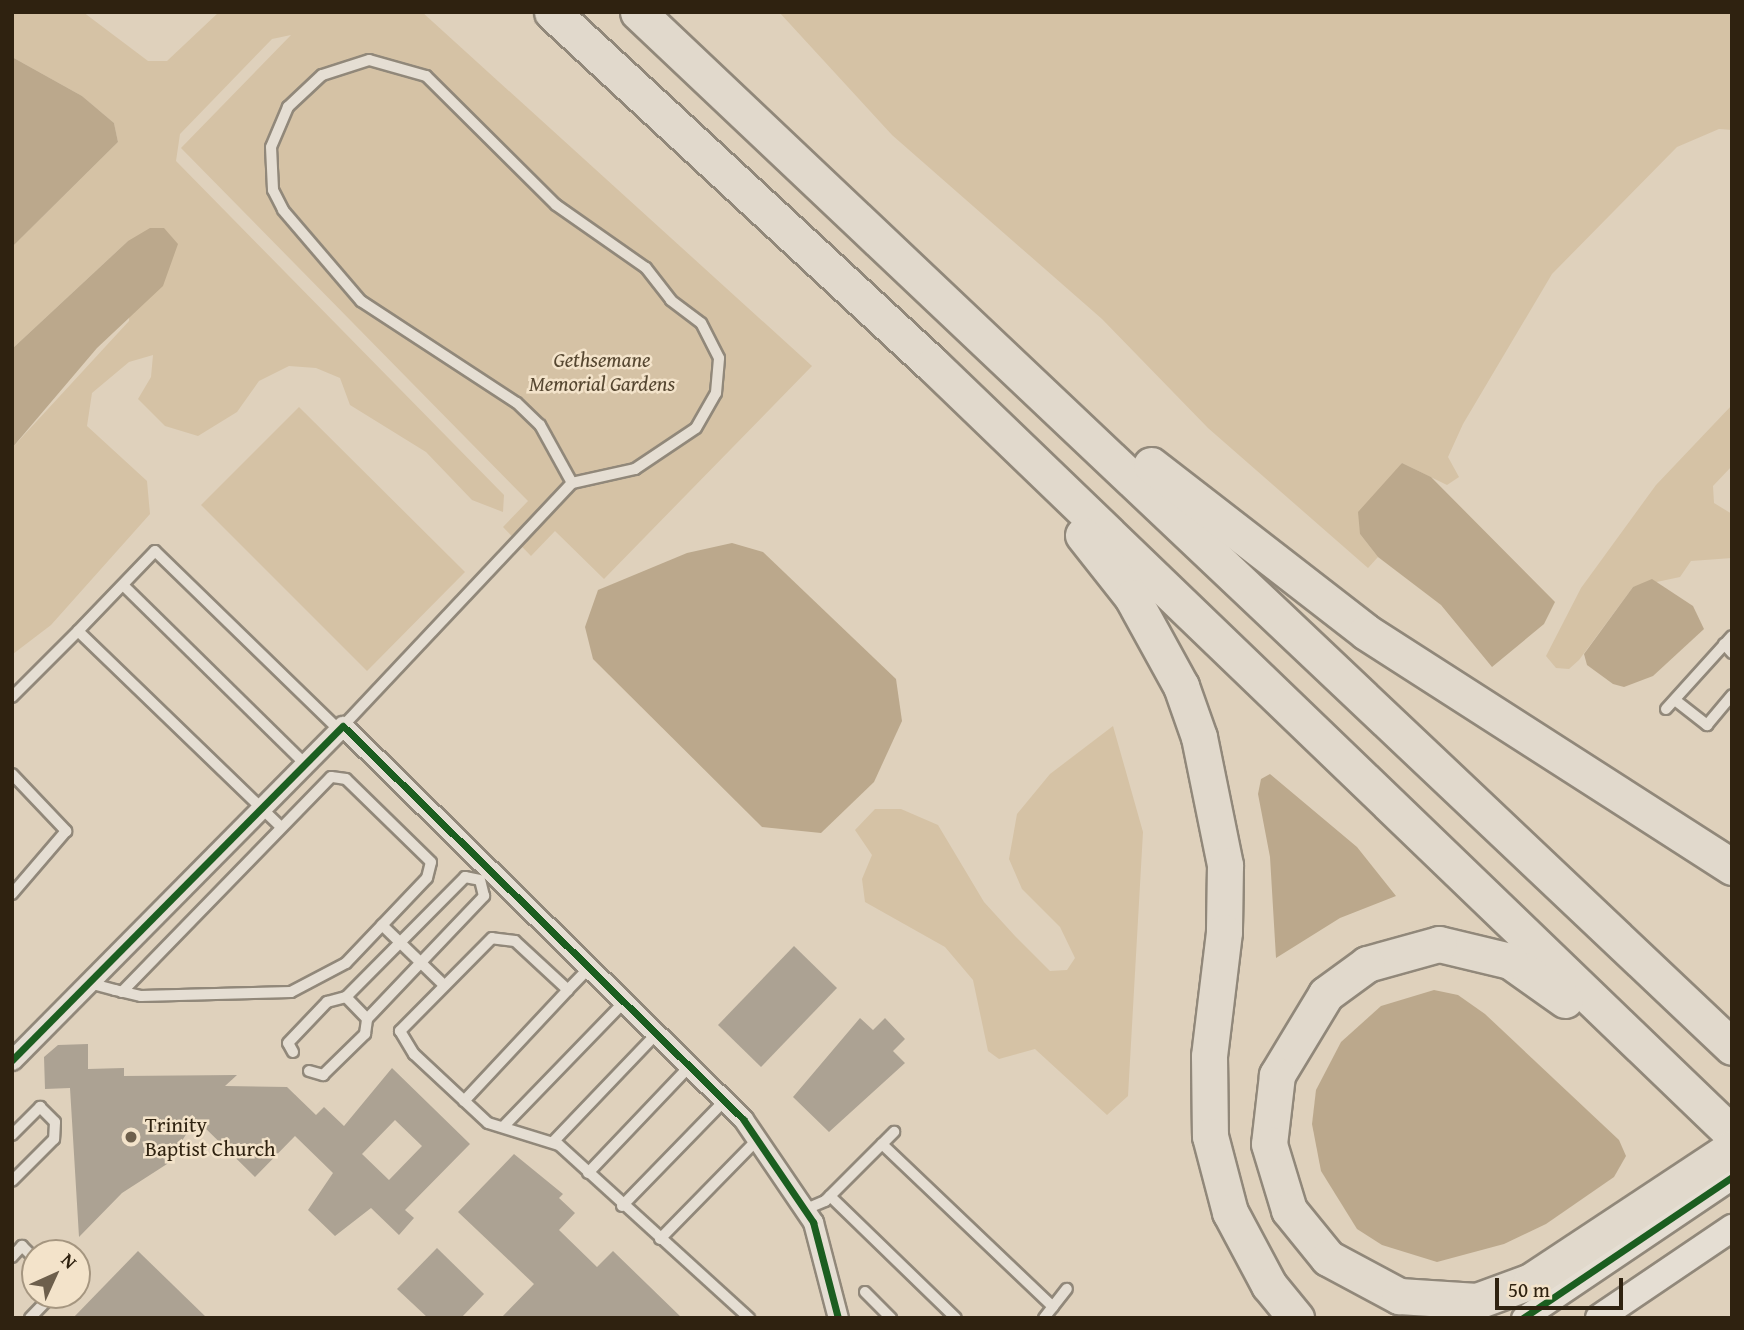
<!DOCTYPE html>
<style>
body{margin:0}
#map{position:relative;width:1744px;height:1330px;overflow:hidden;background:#dfd1bc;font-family:"Gentium Book Plus",serif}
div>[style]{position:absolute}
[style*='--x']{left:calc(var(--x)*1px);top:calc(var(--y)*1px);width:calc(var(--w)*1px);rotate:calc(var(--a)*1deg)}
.green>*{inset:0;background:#d5c2a5}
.water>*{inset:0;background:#bba88c}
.building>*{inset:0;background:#aca293}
.roads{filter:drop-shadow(2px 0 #91887a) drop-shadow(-2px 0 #91887a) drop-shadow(0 2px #91887a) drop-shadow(0 -2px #91887a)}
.service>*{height:10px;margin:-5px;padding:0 5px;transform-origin:5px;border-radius:5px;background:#e5ded3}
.minor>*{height:19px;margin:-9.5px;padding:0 9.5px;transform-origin:9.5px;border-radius:9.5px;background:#e5ded3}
.tertiary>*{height:23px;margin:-11.5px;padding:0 11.5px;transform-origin:11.5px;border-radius:11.5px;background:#e5ded3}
.secondary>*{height:26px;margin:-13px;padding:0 13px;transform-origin:13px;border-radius:13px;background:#e5ded3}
.motorway>*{height:35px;margin:-17.5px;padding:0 17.5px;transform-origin:17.5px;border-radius:17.5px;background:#e1d9cc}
.cycleway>*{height:7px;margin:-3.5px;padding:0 3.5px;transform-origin:3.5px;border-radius:3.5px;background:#1b5e20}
.dots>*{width:19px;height:19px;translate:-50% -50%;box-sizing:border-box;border:4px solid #f3e3ca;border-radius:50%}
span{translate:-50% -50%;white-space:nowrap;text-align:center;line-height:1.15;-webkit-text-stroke:5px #f3e3ca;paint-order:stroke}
.park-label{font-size:21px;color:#564731;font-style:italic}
.poi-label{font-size:21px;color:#2f2210}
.left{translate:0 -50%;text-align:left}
.frame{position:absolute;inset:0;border:14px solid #2f2210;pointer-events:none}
.north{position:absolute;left:21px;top:1239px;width:70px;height:70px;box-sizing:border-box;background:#f3e3ca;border:2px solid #a59680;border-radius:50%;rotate:45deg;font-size:19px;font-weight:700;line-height:28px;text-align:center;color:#2f2210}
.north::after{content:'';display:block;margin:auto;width:24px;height:32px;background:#6d5f4c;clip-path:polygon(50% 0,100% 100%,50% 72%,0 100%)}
.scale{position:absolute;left:1495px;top:1278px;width:128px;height:32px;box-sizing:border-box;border:4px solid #2f2210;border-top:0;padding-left:9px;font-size:21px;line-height:24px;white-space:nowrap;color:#2f2210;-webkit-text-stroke:5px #f3e3ca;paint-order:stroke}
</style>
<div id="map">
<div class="green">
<div style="clip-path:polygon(12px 12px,83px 12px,148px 61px,167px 61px,219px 12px,422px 12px,812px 366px,604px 579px,555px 531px,531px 556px,503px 527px,528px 501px,181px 148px,291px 35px,272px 39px,180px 134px,176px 161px,504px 495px,503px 512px,472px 500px,426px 452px,350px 405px,340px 378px,316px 368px,289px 366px,259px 381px,237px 412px,198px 436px,165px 426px,138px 399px,151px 377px,153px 355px,129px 362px,92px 393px,87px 426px,147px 481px,150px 514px,51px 625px,13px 654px,12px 448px,129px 321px,128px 241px,12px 349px,12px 247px,118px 142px,114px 123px,82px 96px,12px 57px)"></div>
<div style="clip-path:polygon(779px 12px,1732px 12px,1732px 130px,1719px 129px,1677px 147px,1552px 274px,1463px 424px,1448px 457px,1459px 477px,1447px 485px,1402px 463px,1360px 534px,1378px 557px,1368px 568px,1208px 428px,1102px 319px,892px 135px)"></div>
<div style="clip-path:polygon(1732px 405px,1732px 466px,1713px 486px,1714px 503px,1732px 514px,1732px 558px,1691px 561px,1680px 577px,1633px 587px,1579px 660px,1569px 669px,1556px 668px,1546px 656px,1581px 588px,1656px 485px)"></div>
<div style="clip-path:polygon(299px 407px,465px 572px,367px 671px,201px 505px)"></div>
<div style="clip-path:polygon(1113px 726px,1143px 832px,1128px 1096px,1107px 1115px,1035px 1049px,999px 1059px,988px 1051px,973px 980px,945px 947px,865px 902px,862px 879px,872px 855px,855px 830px,875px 809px,901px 809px,938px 825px,984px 902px,1015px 936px,1050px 971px,1067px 970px,1075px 958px,1060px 927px,1022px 889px,1009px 859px,1017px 814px,1050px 774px)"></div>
</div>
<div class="water">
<div style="clip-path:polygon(12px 57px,82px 96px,114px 123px,118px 142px,12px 247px)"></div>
<div style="clip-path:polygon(150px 228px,164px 228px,178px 244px,163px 286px,97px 348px,12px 448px,12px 349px,128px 241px)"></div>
<div style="clip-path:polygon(1402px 463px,1431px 477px,1555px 602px,1544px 624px,1492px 667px,1441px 605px,1378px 557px,1360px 534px,1358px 512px)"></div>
<div style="clip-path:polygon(732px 543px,763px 552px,896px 679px,902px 721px,874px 782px,821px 833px,762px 827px,593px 659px,585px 627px,598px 590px,687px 553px)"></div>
<div style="clip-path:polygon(1652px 579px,1693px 606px,1704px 629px,1653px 676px,1624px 687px,1613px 684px,1587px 665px,1584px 654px,1633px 587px)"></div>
<div style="clip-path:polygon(1270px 774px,1357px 847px,1396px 896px,1340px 918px,1276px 958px,1270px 857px,1258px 794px,1261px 779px)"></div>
<div style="clip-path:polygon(1434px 990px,1458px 995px,1485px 1014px,1619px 1140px,1626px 1156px,1614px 1177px,1546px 1224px,1504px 1244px,1437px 1262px,1382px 1245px,1357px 1229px,1321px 1171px,1312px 1124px,1316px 1090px,1341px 1042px,1381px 1006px)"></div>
</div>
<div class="building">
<div style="clip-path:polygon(794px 946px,837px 988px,761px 1067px,718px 1025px)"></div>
<div style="clip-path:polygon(860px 1018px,873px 1030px,885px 1018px,905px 1039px,893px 1051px,905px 1063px,829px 1132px,793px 1097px)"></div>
<div style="clip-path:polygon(evenodd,88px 1044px,88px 1069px,124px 1068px,124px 1076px,237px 1075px,225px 1086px,287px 1087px,316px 1115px,324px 1107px,344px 1126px,392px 1068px,470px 1144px,405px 1210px,414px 1218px,399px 1235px,371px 1208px,335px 1236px,308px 1210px,333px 1173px,295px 1136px,255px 1177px,196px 1119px,167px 1164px,122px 1193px,79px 1237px,70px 1088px,45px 1089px,44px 1057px,58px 1045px,88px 1044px,395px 1120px,422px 1146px,389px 1180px,362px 1154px,395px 1120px)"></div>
<div style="clip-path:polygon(514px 1154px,563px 1194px,559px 1198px,575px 1213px,559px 1230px,597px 1267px,613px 1251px,682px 1318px,501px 1318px,534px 1284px,458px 1212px)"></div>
<div style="clip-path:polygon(437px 1248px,484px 1294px,461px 1318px,428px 1318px,397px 1289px)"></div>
<div style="clip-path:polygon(138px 1251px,207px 1318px,73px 1318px)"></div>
</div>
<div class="roads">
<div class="service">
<div style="--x:123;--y:585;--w:255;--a:44.5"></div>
<div style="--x:1724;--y:644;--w:12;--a:48"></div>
<div style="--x:12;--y:697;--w:93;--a:-45"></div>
<div style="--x:1675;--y:700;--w:41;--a:38"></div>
<div style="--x:1707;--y:725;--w:39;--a:-50"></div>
<div style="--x:1666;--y:709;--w:98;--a:-47.9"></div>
<div style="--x:343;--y:726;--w:334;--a:-46.7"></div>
<div style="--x:572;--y:483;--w:65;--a:-12.5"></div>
<div style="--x:635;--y:469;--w:73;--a:-33.9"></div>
<div style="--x:696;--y:428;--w:40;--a:-60.3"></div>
<div style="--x:716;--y:393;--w:35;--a:-85"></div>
<div style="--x:719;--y:358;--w:39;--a:-117"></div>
<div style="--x:701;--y:323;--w:38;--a:-143"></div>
<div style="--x:671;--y:300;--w:41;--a:-128"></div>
<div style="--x:646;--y:268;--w:110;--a:-145"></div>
<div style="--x:556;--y:205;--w:183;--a:-135.2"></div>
<div style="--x:426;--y:76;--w:59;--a:-164.3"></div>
<div style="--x:369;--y:60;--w:49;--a:162.3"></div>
<div style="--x:322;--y:75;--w:47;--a:136.7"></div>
<div style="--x:288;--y:107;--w:43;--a:113"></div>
<div style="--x:271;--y:147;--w:43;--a:87.3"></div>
<div style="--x:273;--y:190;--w:22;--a:63"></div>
<div style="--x:283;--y:210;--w:120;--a:49.4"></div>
<div style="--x:361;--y:301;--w:186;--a:33.2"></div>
<div style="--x:517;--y:403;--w:32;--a:44"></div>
<div style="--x:540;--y:425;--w:66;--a:61.1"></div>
<div style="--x:12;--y:774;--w:79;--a:46.5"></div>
<div style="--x:66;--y:831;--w:83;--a:130.6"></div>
<div style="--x:281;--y:827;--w:282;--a:-136"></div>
<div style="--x:78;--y:631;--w:111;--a:-46.1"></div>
<div style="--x:155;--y:551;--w:257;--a:44.2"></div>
<div style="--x:382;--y:925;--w:86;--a:44.1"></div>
<div style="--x:589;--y:968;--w:30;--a:134"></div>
<div style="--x:568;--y:990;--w:72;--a:-137.2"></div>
<div style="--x:515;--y:941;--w:23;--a:-173"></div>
<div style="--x:492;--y:938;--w:131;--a:134.7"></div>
<div style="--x:400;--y:1031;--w:27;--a:59"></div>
<div style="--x:414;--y:1054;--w:101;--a:43"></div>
<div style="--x:488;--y:1123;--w:74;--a:17.2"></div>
<div style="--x:559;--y:1145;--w:257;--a:42.3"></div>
<div style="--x:89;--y:983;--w:27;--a:15"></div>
<div style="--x:115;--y:990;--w:27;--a:13"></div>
<div style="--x:141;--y:996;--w:150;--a:-1.5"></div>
<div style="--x:291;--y:992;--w:62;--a:-27.8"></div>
<div style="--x:346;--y:963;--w:117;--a:-46.4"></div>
<div style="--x:427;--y:878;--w:16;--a:-76"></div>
<div style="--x:431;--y:862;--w:119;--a:-135.7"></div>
<div style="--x:346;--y:779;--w:15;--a:-172"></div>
<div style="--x:331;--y:777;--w:300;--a:134.2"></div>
<div style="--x:346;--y:997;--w:30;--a:46"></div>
<div style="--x:293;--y:1052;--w:10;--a:-119"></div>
<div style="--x:288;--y:1043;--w:57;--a:-46.4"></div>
<div style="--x:327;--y:1002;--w:20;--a:-15"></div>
<div style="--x:346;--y:997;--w:169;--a:-45.2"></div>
<div style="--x:465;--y:877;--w:15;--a:11"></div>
<div style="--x:309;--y:1071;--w:15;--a:16"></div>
<div style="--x:323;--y:1075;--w:59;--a:-44.3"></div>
<div style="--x:365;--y:1034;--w:15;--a:-82"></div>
<div style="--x:367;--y:1019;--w:170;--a:-46.4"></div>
<div style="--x:484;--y:896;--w:16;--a:-104"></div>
<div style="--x:464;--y:1101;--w:152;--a:-46.9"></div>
<div style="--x:503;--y:1127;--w:174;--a:-45.9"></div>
<div style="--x:12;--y:1135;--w:40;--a:-45"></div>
<div style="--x:40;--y:1107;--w:21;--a:45"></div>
<div style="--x:55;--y:1122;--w:17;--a:93"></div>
<div style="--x:54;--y:1139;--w:59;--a:135"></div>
<div style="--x:553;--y:1142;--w:151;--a:-46.3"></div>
<div style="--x:882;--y:1144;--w:236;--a:43.6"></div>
<div style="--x:588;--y:1173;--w:148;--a:-46.4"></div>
<div style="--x:830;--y:1196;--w:175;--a:44.1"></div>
<div style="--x:622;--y:1206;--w:148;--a:-45.8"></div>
<div style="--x:806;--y:1209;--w:21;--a:-23"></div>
<div style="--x:825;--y:1201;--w:98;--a:-45"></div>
<div style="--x:660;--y:1239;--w:140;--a:-45.6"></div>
<div style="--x:12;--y:1257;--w:15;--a:-48"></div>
<div style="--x:22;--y:1246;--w:18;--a:45"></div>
<div style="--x:865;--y:1292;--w:37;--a:45"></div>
<div style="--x:30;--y:1318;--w:32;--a:-46"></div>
<div style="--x:1044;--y:1318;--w:37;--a:-52"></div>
</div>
<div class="minor">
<div style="--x:12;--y:1060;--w:470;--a:-45.3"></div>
<div style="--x:343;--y:726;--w:561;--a:44.49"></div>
<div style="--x:743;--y:1119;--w:125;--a:55.8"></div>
<div style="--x:813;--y:1222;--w:99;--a:75.4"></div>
</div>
<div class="tertiary">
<div style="--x:1523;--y:1318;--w:252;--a:-34"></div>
</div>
<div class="secondary">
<div style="--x:1599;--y:1318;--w:161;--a:-34.1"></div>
</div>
<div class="motorway">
<div style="--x:552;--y:12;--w:519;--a:42.82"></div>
<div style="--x:933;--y:365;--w:1109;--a:43.9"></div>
<div style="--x:638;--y:12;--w:1506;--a:43.41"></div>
<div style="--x:1151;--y:465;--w:272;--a:37.8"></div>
<div style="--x:1366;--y:632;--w:435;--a:32.7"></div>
<div style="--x:1083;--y:535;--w:79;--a:51.7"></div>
<div style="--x:1132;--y:597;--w:102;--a:61.2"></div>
<div style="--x:1181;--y:686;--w:54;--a:70.6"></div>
<div style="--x:1199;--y:737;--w:131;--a:78.5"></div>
<div style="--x:1225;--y:865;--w:67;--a:90.9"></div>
<div style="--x:1224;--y:932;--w:125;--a:96.9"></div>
<div style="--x:1209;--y:1056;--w:80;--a:89.3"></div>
<div style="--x:1210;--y:1136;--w:79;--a:75.3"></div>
<div style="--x:1230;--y:1212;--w:83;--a:61.9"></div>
<div style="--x:1269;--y:1285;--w:43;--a:50.7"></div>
<div style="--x:1565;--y:1000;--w:67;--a:-144.7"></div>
<div style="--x:1510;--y:961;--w:73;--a:-166.5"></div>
<div style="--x:1439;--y:944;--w:75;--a:164.5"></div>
<div style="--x:1367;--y:964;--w:51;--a:143.8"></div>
<div style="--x:1326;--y:994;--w:95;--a:121.2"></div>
<div style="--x:1277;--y:1075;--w:69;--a:96.6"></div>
<div style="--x:1269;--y:1144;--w:69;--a:73.1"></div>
<div style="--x:1289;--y:1210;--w:62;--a:50.9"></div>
<div style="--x:1328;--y:1258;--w:81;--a:28.2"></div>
<div style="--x:1399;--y:1296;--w:78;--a:3.7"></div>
<div style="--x:1477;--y:1301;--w:58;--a:-20.3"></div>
<div style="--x:1531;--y:1281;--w:241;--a:-33.5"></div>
</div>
</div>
<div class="cycleway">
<div style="--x:12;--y:1060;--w:470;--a:-45.3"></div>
<div style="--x:343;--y:726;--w:561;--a:44.49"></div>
<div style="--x:743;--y:1119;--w:125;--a:55.8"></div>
<div style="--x:813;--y:1222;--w:99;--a:75.4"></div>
<div style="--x:1523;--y:1318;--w:252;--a:-34"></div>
</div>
<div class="dots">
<div style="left:131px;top:1137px;background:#6d5f4c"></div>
</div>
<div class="park-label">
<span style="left:602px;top:372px">Gethsemane<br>Memorial Gardens</span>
</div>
<div class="poi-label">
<span class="left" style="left:145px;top:1137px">Trinity<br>Baptist Church</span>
</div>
<div class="frame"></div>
<div class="north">N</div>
<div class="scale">50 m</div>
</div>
